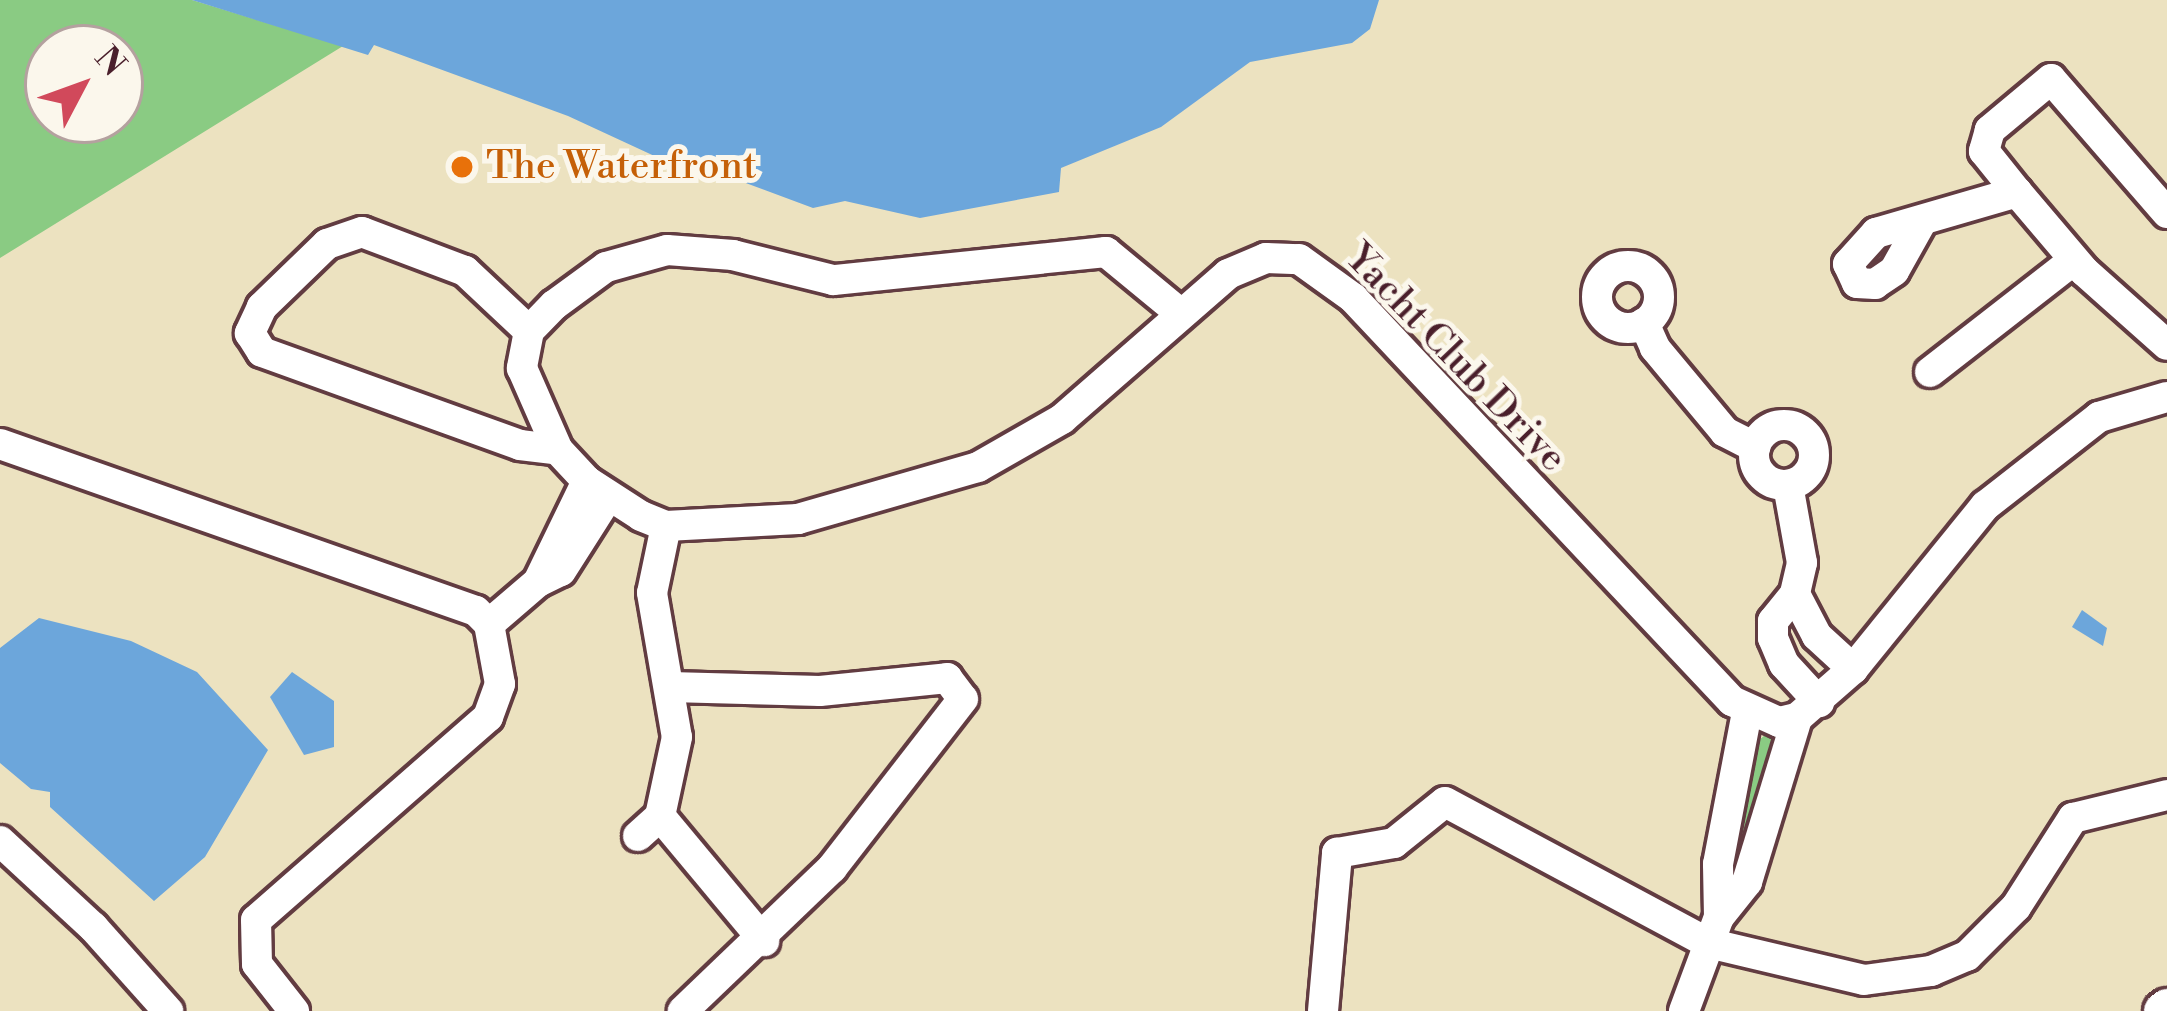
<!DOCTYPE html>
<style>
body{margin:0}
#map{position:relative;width:2167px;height:1011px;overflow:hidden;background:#ece2c0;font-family:"Libre Bodoni",serif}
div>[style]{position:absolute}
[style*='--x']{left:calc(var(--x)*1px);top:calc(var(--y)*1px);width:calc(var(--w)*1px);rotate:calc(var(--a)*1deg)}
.green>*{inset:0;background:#8acb83}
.water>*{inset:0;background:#6ca6db}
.roads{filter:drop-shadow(3px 0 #623c41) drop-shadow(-3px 0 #623c41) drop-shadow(0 3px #623c41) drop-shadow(0 -3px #623c41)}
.minor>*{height:30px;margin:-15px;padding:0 15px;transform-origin:15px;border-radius:15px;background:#fff}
.minor>.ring{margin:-15px;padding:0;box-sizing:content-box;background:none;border:30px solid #fff;border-radius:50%}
.major>*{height:39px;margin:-19.5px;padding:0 19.5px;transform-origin:19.5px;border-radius:19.5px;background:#fff}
.dots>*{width:33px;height:33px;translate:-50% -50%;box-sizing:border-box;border:6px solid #fbf7ec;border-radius:50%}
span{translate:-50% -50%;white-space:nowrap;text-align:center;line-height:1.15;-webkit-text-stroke:10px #fbf7ec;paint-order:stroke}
.food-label{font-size:39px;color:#c56008}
.left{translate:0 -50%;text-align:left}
.street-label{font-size:39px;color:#4a1f2b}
.north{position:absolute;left:24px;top:24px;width:120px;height:120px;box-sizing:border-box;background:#fbf7ec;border:3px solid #b4a19f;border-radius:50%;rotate:49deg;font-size:33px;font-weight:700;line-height:48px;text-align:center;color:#4a1f2b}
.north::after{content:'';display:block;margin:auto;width:42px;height:54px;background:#d1495b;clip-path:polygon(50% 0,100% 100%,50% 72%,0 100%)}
</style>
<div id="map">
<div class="green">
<div style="clip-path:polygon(evenodd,0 0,192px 0,343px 46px,0 258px,0 0,48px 48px,120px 48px,120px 120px,48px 120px,48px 48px)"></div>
<div style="clip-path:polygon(1765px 735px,1780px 740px,1739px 882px,1724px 879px,1752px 746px)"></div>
</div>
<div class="water">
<div style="clip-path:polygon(192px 0,1379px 0,1370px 29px,1352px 43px,1250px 62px,1161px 127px,1061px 168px,1059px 192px,920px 218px,845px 201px,813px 208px,705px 168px,689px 172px,568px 116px,374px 45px,368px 55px)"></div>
<div style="clip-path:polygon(2082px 610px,2107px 628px,2103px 646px,2072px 627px)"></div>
<div style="clip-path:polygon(39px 618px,131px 641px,197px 672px,268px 750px,205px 857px,154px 901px,50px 807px,50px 792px,31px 789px,0 763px,0 648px)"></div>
<div style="clip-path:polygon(292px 672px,334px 701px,334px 747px,304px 755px,270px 697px)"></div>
</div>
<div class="roads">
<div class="minor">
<div style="--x:2167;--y:213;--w:177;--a:-130.9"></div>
<div style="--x:2051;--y:79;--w:80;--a:140.1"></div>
<div style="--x:1990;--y:130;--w:22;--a:106"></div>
<div style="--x:1984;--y:151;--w:53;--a:51.2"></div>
<div style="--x:2017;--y:192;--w:104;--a:49.7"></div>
<div style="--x:2084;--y:271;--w:111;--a:41.7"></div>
<div style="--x:1922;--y:221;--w:57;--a:119.2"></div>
<div style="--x:1894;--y:271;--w:23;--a:146"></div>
<div style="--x:1875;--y:284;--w:18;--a:-177"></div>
<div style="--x:1857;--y:283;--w:21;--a:-115"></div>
<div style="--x:1848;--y:264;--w:42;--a:-47.9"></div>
<div style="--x:1876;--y:233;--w:147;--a:-16.2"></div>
<div class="ring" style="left:1597px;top:266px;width:32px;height:32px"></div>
<div style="--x:1180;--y:313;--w:96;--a:-140.5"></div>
<div style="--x:1106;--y:252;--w:274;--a:174.1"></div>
<div style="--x:833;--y:280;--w:103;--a:-166"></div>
<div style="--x:733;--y:255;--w:66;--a:-175.7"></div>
<div style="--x:667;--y:250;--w:63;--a:164.4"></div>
<div style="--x:606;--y:267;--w:64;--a:143.8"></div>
<div style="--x:554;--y:305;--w:36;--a:134"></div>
<div style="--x:529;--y:331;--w:38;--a:101"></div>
<div style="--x:522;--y:368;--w:90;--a:66.3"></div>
<div style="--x:558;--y:450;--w:42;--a:46.9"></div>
<div style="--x:587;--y:481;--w:64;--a:32.9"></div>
<div style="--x:641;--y:516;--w:27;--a:22"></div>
<div style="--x:666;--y:526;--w:132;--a:-3"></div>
<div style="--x:798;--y:519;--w:187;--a:-16.1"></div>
<div style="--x:978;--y:467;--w:97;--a:-29.7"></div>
<div style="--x:1062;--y:419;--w:220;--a:-41.1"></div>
<div style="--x:1228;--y:274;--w:41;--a:-22.8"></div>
<div style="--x:1266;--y:258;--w:33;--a:2"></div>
<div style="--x:1299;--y:259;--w:67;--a:35.8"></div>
<div style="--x:1353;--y:298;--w:553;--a:46.76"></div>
<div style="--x:1732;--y:701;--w:51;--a:24.1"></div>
<div style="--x:1779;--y:722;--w:18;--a:-13"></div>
<div style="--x:1797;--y:718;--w:74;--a:-41.2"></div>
<div style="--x:1853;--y:669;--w:210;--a:-51"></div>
<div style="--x:1985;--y:506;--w:145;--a:-38"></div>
<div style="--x:2099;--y:417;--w:71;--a:-16.4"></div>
<div style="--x:1644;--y:323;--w:27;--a:66"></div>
<div style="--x:1655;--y:348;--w:109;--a:50.2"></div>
<div style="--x:1725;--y:432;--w:34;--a:27"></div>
<div style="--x:529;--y:331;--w:88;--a:-136.8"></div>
<div style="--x:465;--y:271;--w:110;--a:-159.3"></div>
<div style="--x:362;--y:232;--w:37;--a:161"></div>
<div style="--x:327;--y:244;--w:91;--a:135.9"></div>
<div style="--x:262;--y:307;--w:29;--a:115"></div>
<div style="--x:250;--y:333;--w:22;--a:58"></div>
<div style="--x:262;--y:352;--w:274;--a:19.8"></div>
<div style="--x:520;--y:445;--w:38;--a:7"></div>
<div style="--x:1930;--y:372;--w:182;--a:-37.9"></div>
<div class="ring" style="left:1754px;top:425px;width:30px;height:30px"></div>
<div style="--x:0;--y:444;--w:504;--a:19.33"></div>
<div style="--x:476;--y:611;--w:18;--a:45"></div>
<div style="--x:489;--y:624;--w:61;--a:79.6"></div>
<div style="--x:500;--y:684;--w:35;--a:110"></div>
<div style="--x:488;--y:717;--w:308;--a:138.8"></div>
<div style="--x:256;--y:920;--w:44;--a:88.7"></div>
<div style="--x:257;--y:964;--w:60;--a:51.8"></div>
<div style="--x:587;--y:481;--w:112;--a:115.9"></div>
<div style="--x:538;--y:582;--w:25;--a:-26"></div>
<div style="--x:561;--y:571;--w:88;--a:-57.6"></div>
<div style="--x:1788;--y:485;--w:79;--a:79.8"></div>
<div style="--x:1802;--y:563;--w:32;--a:103"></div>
<div style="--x:1795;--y:594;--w:35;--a:129"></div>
<div style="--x:1773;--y:621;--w:17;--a:90"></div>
<div style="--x:1773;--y:638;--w:28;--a:67"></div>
<div style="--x:1784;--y:664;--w:52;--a:47.4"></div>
<div style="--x:666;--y:526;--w:68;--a:101.8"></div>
<div style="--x:652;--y:593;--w:146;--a:80.2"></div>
<div style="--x:677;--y:737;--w:81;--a:102.1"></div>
<div style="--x:660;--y:816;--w:163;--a:50.2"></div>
<div style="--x:1795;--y:594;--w:47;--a:62.4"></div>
<div style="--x:1817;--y:636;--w:49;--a:42.5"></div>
<div style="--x:489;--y:624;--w:65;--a:-40.6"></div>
<div style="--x:670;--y:687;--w:150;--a:1.5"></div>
<div style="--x:820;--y:691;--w:128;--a:-5.8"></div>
<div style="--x:947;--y:678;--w:26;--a:53"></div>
<div style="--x:963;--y:699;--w:214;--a:127.8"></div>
<div style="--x:832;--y:868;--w:207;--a:136.2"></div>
<div style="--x:638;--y:836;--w:30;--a:-42"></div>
<div style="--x:0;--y:841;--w:127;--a:42.8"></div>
<div style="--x:93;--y:927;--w:113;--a:48.2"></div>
<div style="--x:1719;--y:917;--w:53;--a:-91.1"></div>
<div style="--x:1718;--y:864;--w:155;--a:-79.2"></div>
<div style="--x:1323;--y:1011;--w:159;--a:-84.9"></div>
<div style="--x:1337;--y:853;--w:58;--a:-10"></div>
<div style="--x:1394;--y:843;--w:65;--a:-38.8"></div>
<div style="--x:1445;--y:802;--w:298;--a:28.2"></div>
<div style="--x:1708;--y:943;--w:160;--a:13.3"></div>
<div style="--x:1864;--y:980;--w:68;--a:-7.7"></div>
<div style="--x:1931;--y:971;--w:39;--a:-23"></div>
<div style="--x:1967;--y:956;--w:69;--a:-45"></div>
<div style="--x:2016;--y:907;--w:106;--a:-57.4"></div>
<div style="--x:2073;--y:818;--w:97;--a:-13.7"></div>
<div style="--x:1684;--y:1011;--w:100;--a:-69.6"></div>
<div style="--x:1719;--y:917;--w:45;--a:-51.3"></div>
<div style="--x:1747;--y:882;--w:171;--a:-73"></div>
</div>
<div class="major">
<div style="--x:2163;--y:1011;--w:5;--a:-37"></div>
</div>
</div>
<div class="dots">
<div style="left:462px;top:167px;background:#e8710a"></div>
</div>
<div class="food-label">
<span class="left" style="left:486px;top:167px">The Waterfront</span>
</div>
<div class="street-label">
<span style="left:1455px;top:359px;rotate:46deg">Yacht Club Drive</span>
</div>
<div class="north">N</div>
</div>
